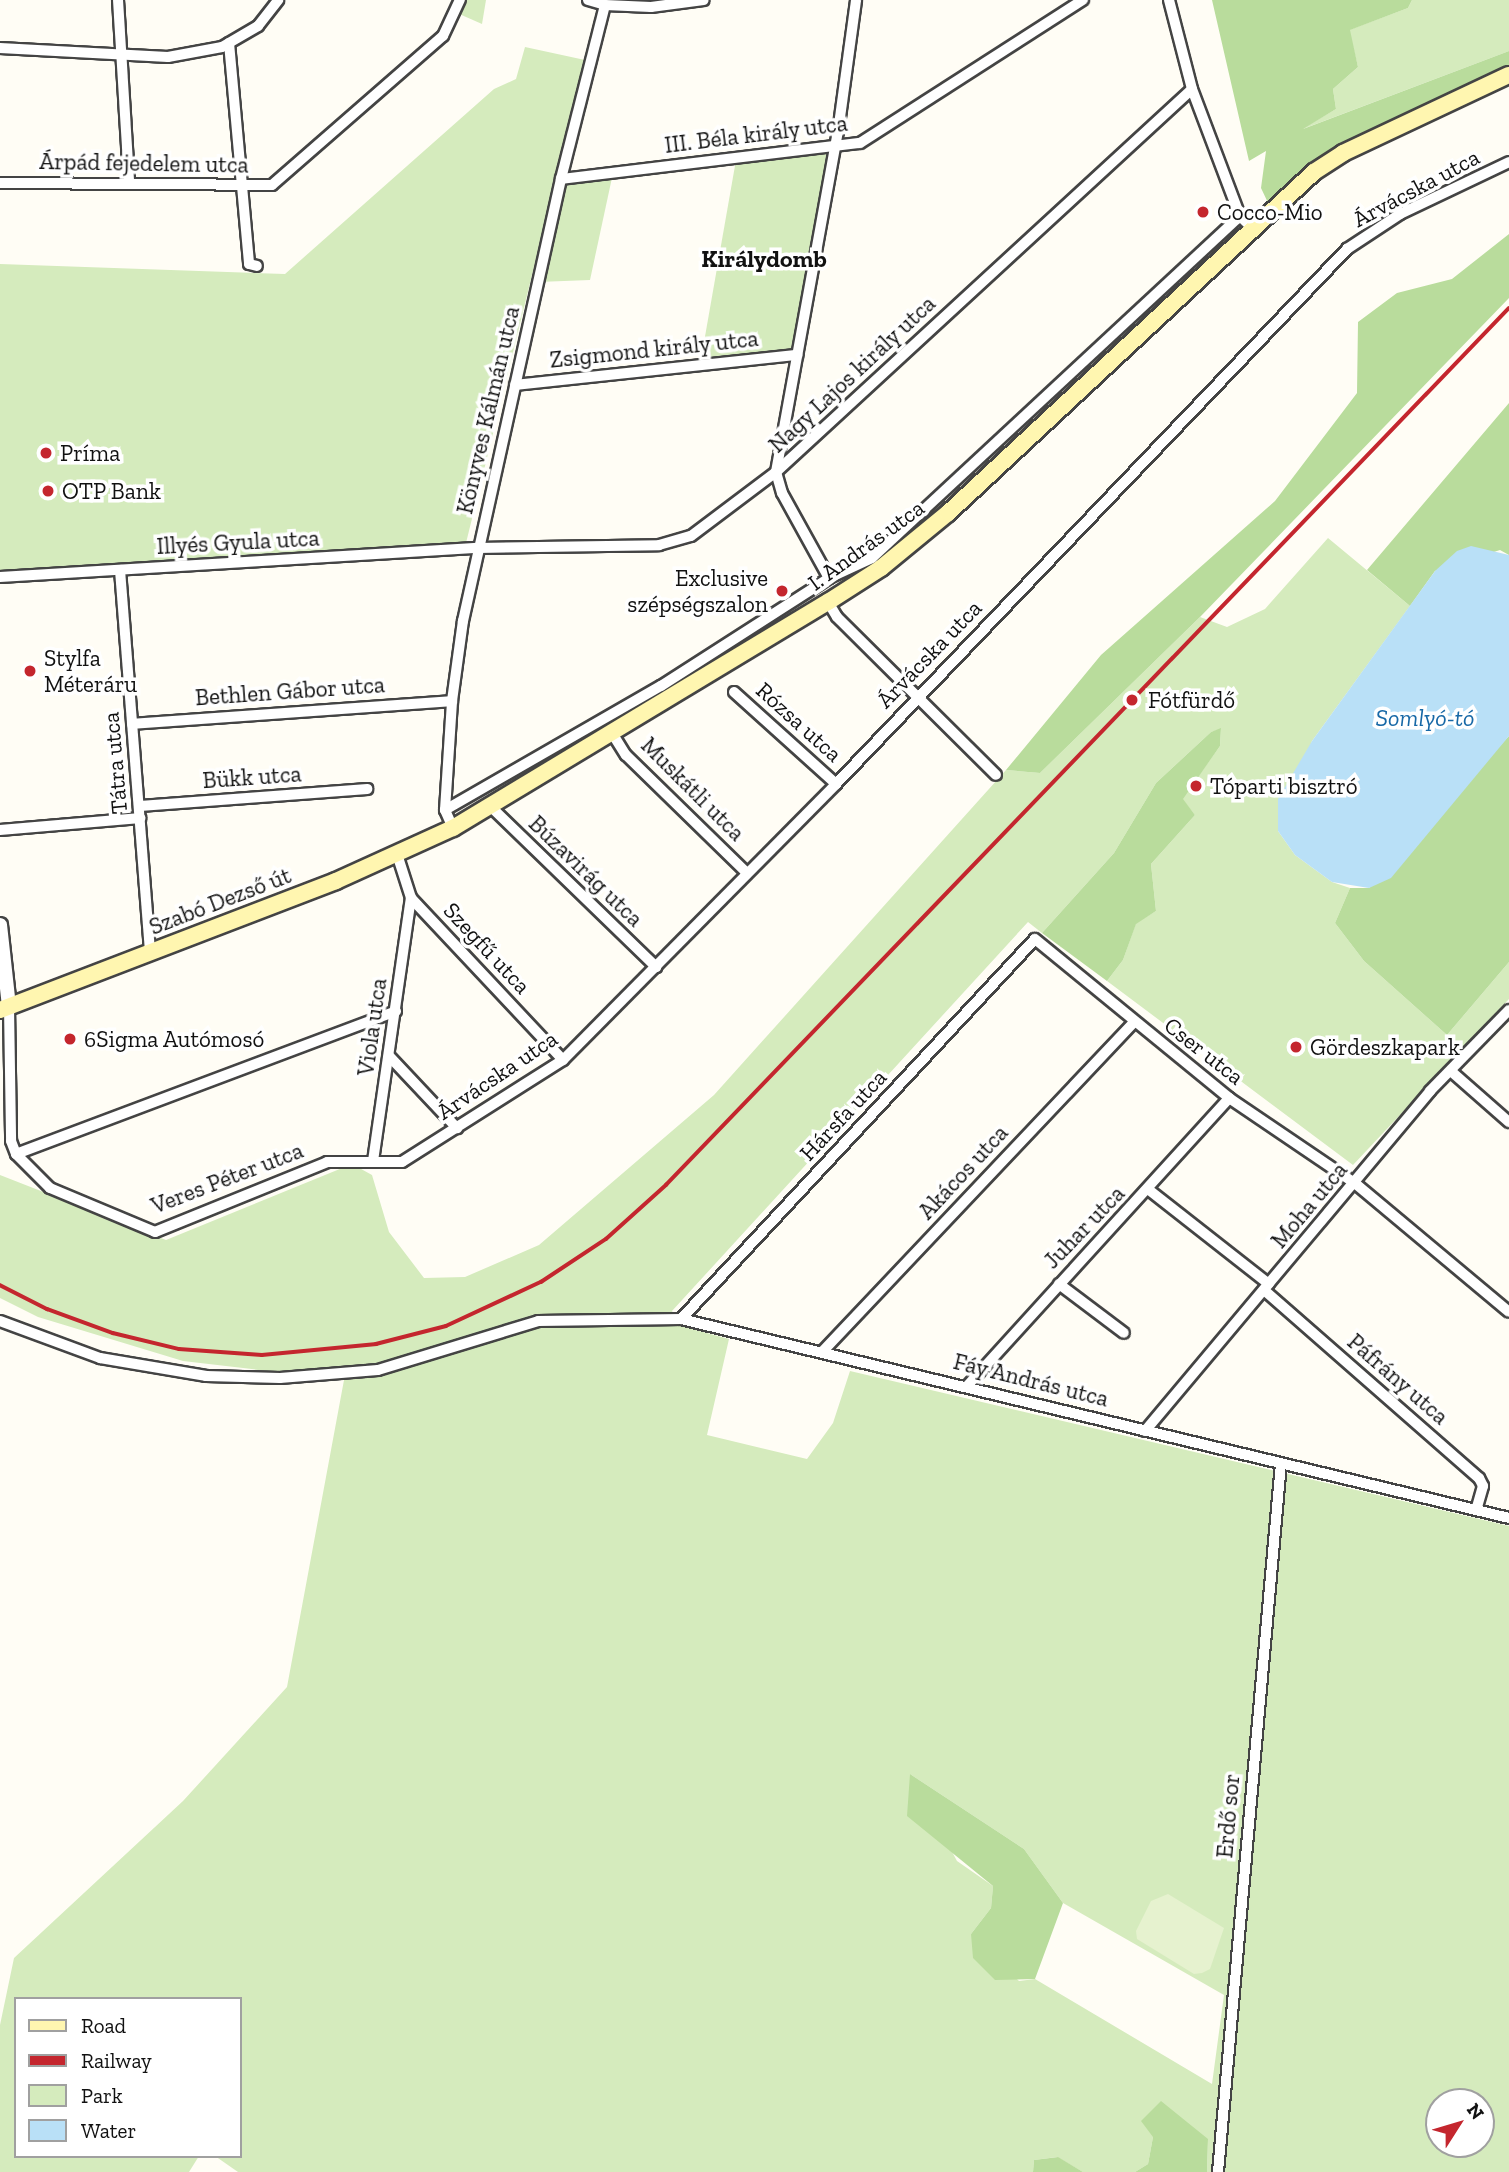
<!DOCTYPE html>
<meta charset="utf-8">
<style>
body{margin:0}
#map{position:relative;width:1509px;height:2172px;overflow:hidden;background:#fffdf5;font-family:"Zilla Slab",serif}
div>[style]{position:absolute}
[style*='--x']{left:calc(var(--x)*1px);top:calc(var(--y)*1px);width:calc(var(--w)*1px);rotate:calc(var(--a)*1deg)}
.green>*{inset:0;background:#d5ebbd}
.forest>*{inset:0;background:#b9dc9c}
.pitch>*{inset:0;background:#e6f2cf}
.water>*{inset:0;background:#b9e0f7}
.roads{filter:drop-shadow(2px 0 #444) drop-shadow(-2px 0 #444) drop-shadow(0 2px #444) drop-shadow(0 -2px #444)}
.minor>*{height:10px;margin:-5px;padding:0 5px;transform-origin:5px;border-radius:5px;background:#fff}
.tertiary>*{height:14px;margin:-7px;padding:0 7px;transform-origin:7px;border-radius:7px;background:#fff}
.secondary>*{height:16px;margin:-8px;padding:0 8px;transform-origin:8px;border-radius:8px;background:#fff6b0}
.rail>*{height:3.5px;margin:-1.75px;padding:0 1.75px;transform-origin:1.75px;border-radius:1.75px;background:#c4262e}
.dots>*{width:19px;height:19px;translate:-50% -50%;box-sizing:border-box;border:4px solid #fff;border-radius:50%}
span{translate:-50% -50%;white-space:nowrap;text-align:center;line-height:1.15;-webkit-text-stroke:7px #fff;paint-order:stroke}
.street-label{font-size:23px;color:#111}
.poi-label{font-size:23px;color:#111}
.left{translate:0 -50%;text-align:left}
.right{translate:-100% -50%;text-align:right}
.neighbourhood-label{font-size:24px;color:#111;font-weight:700}
.water-label{font-size:24px;color:#1768a6;font-style:italic}
.legend{position:absolute;left:14px;top:1997px;width:228px;height:161px;box-sizing:border-box;background:#fff;border:2px solid #a0a0a0;margin:0;padding:9px 12px;list-style:none;font-size:21px;color:#111}
.legend li{display:flex;align-items:center;gap:14px;height:35px}
.legend b{width:35px;border:2px solid #a0a0a0}
.north{position:absolute;left:1425px;top:2088px;width:70px;height:70px;box-sizing:border-box;background:#fff;border:2px solid #a0a0a0;border-radius:50%;rotate:53deg;font-size:19px;font-weight:700;line-height:28px;text-align:center;color:#111}
.north::after{content:'';display:block;margin:auto;width:24px;height:32px;background:#c4262e;clip-path:polygon(50% 0,100% 100%,50% 72%,0 100%)}
</style>
<div id="map">
<div class="green">
<div style="clip-path:polygon(460px 0,486px 0,482px 24px,457px 13px)"></div>
<div style="clip-path:polygon(1412px 0,1509px 0,1509px 51px,1300px 130px,1336px 109px,1333px 89px,1358px 67px,1349px 30px,1408px 8px)"></div>
<div style="clip-path:polygon(525px 47px,585px 60px,466px 543px,0 571px,0 264px,285px 274px,494px 89px,516px 79px)"></div>
<div style="clip-path:polygon(834px 149px,797px 355px,700px 365px,736px 160px)"></div>
<div style="clip-path:polygon(613px 173px,590px 280px,538px 282px,561px 179px)"></div>
<div style="clip-path:polygon(evenodd,1328px 538px,1410px 606px,1312px 741px,1278px 831px,1295px 855px,1332px 882px,1350px 888px,1335px 923px,1364px 961px,1447px 1035px,1509px 962px,1509px 999px,1353px 1165px,1107px 981px,1123px 960px,1136px 923px,1156px 911px,1151px 864px,1195px 815px,1182px 799px,1220px 746px,1221px 729px,1211px 732px,1156px 783px,1114px 853px,1042px 933px,1028px 922px,672px 1311px,681px 1326px,729px 1339px,707px 1435px,807px 1459px,833px 1423px,850px 1371px,1509px 1526px,1509px 2172px,1207px 2172px,1208px 2139px,1153px 2137px,1148px 2164px,1135px 2172px,1083px 2172px,1057px 2157px,1034px 2160px,1033px 2172px,238px 2172px,215px 2156px,240px 2156px,240px 1999px,16px 1999px,16px 2156px,199px 2156px,189px 2172px,0 2172px,0 2025px,14px 1958px,183px 1801px,287px 1687px,344px 1380px,183px 1361px,38px 1317px,0 1298px,0 1175px,166px 1240px,352px 1164px,372px 1175px,389px 1232px,424px 1278px,465px 1277px,539px 1245px,714px 1095px,1006px 770px,1040px 773px,1200px 617px,1227px 627px,1265px 609px,1328px 538px,910px 1774px,1024px 1849px,1063px 1903px,1224px 1995px,1212px 2084px,1035px 1979px,1019px 1981px,971px 1934px,991px 1908px,993px 1886px,957px 1861px,910px 1774px,1328px 538px,1439px 2102px,1481px 2102px,1481px 2144px,1439px 2144px,1439px 2102px)"></div>
</div>
<div class="forest">
<div style="clip-path:polygon(1212px 0,1412px 0,1408px 8px,1350px 30px,1358px 67px,1333px 89px,1336px 109px,1303px 129px,1509px 51px,1509px 71px,1338px 152px,1270px 207px,1261px 188px,1266px 151px,1249px 161px)"></div>
<div style="clip-path:polygon(1509px 234px,1509px 298px,1200px 617px,1040px 773px,1006px 770px,1101px 655px,1275px 501px,1357px 393px,1358px 322px,1397px 293px,1452px 279px)"></div>
<div style="clip-path:polygon(1509px 403px,1509px 555px,1500px 550px,1435px 571px,1410px 606px,1367px 570px)"></div>
<div style="clip-path:polygon(1221px 728px,1220px 746px,1183px 799px,1195px 815px,1151px 864px,1156px 911px,1136px 924px,1123px 960px,1107px 981px,1042px 933px,1114px 853px,1156px 783px,1211px 732px)"></div>
<div style="clip-path:polygon(1509px 736px,1509px 962px,1447px 1035px,1364px 961px,1335px 923px,1350px 888px,1369px 888px)"></div>
<div style="clip-path:polygon(910px 1774px,1024px 1849px,1063px 1903px,1035px 1979px,995px 1980px,973px 1958px,971px 1934px,991px 1908px,993px 1886px,907px 1816px)"></div>
<div style="clip-path:polygon(1161px 2101px,1208px 2139px,1207px 2172px,1135px 2172px,1148px 2164px,1153px 2137px,1141px 2121px)"></div>
<div style="clip-path:polygon(1058px 2157px,1083px 2172px,1033px 2172px,1034px 2160px)"></div>
</div>
<div class="pitch">
<div style="clip-path:polygon(1168px 1894px,1224px 1928px,1210px 1969px,1202px 1973px,1194px 1974px,1137px 1939px,1136px 1931px,1151px 1901px)"></div>
</div>
<div class="water">
<div style="clip-path:polygon(1471px 546px,1509px 555px,1509px 736px,1391px 878px,1369px 888px,1332px 882px,1295px 855px,1278px 831px,1278px 799px,1312px 741px,1435px 571px,1457px 551px)"></div>
</div>
<div class="roads">
<div class="minor">
<div style="--x:118;--y:0;--w:182;--a:86.5"></div>
<div style="--x:588;--y:0;--w:18;--a:16"></div>
<div style="--x:605;--y:5;--w:46;--a:2.5"></div>
<div style="--x:651;--y:7;--w:53;--a:-7.5"></div>
<div style="--x:1169;--y:0;--w:92;--a:75.5"></div>
<div style="--x:1192;--y:89;--w:136;--a:69.3"></div>
<div style="--x:1240;--y:216;--w:16;--a:45"></div>
<div style="--x:229;--y:43;--w:222;--a:84.8"></div>
<div style="--x:249;--y:264;--w:8;--a:14"></div>
<div style="--x:0;--y:48;--w:168;--a:3.1"></div>
<div style="--x:168;--y:57;--w:55;--a:-10.5"></div>
<div style="--x:222;--y:47;--w:42;--a:-30.3"></div>
<div style="--x:258;--y:26;--w:33;--a:-52"></div>
<div style="--x:561;--y:179;--w:301;--a:-6.9"></div>
<div style="--x:860;--y:143;--w:265;--a:-32.7"></div>
<div style="--x:0;--y:183;--w:272;--a:0.4"></div>
<div style="--x:272;--y:185;--w:227;--a:-41.1"></div>
<div style="--x:443;--y:36;--w:40;--a:-65"></div>
<div style="--x:515;--y:385;--w:284;--a:-6.1"></div>
<div style="--x:120;--y:570;--w:383;--a:85.5"></div>
<div style="--x:0;--y:577;--w:479;--a:-3.5"></div>
<div style="--x:478;--y:548;--w:181;--a:-0.9"></div>
<div style="--x:659;--y:545;--w:33;--a:-16"></div>
<div style="--x:691;--y:536;--w:106;--a:-37"></div>
<div style="--x:776;--y:472;--w:565;--a:-42.63"></div>
<div style="--x:829;--y:578;--w:97;--a:-118.9"></div>
<div style="--x:782;--y:493;--w:22;--a:-106"></div>
<div style="--x:776;--y:472;--w:346;--a:-79.7"></div>
<div style="--x:838;--y:132;--w:133;--a:-82.2"></div>
<div style="--x:828;--y:602;--w:17;--a:59"></div>
<div style="--x:837;--y:617;--w:224;--a:44.8"></div>
<div style="--x:734;--y:692;--w:137;--a:42"></div>
<div style="--x:132;--y:724;--w:321;--a:-4.1"></div>
<div style="--x:612;--y:733;--w:26;--a:58"></div>
<div style="--x:626;--y:755;--w:169;--a:44.3"></div>
<div style="--x:489;--y:805;--w:233;--a:44.1"></div>
<div style="--x:140;--y:806;--w:228;--a:-4.3"></div>
<div style="--x:445;--y:810;--w:249;--a:-29.9"></div>
<div style="--x:661;--y:686;--w:200;--a:-32.7"></div>
<div style="--x:829;--y:578;--w:47;--a:-24.9"></div>
<div style="--x:872;--y:558;--w:502;--a:-42.9"></div>
<div style="--x:453;--y:828;--w:20;--a:-114"></div>
<div style="--x:445;--y:810;--w:109;--a:-86.3"></div>
<div style="--x:452;--y:701;--w:81;--a:-82.2"></div>
<div style="--x:463;--y:621;--w:453;--a:-77.5"></div>
<div style="--x:561;--y:179;--w:179;--a:-75.8"></div>
<div style="--x:0;--y:830;--w:141;--a:-4.9"></div>
<div style="--x:397;--y:854;--w:46;--a:72.3"></div>
<div style="--x:411;--y:898;--w:222;--a:46.8"></div>
<div style="--x:9;--y:1007;--w:134;--a:89.1"></div>
<div style="--x:11;--y:1141;--w:14;--a:69"></div>
<div style="--x:16;--y:1154;--w:48;--a:45"></div>
<div style="--x:50;--y:1188;--w:114;--a:22.7"></div>
<div style="--x:155;--y:1232;--w:186;--a:-22.1"></div>
<div style="--x:327;--y:1162;--w:75;--a:0"></div>
<div style="--x:402;--y:1162;--w:191;--a:-32.4"></div>
<div style="--x:563;--y:1060;--w:388;--a:-45.3"></div>
<div style="--x:836;--y:784;--w:740;--a:-46.31"></div>
<div style="--x:1347;--y:249;--w:64;--a:-33.4"></div>
<div style="--x:1400;--y:214;--w:121;--a:-25.5"></div>
<div style="--x:390;--y:1057;--w:98;--a:46.7"></div>
<div style="--x:1452;--y:1072;--w:76;--a:41.3"></div>
<div style="--x:16;--y:1154;--w:406;--a:-20.6"></div>
<div style="--x:373;--y:1161;--w:266;--a:-81.8"></div>
<div style="--x:1149;--y:1190;--w:152;--a:38.1"></div>
<div style="--x:1059;--y:1284;--w:81;--a:37"></div>
<div style="--x:1264;--y:1290;--w:286;--a:41.2"></div>
<div style="--x:1479;--y:1478;--w:9;--a:63"></div>
<div style="--x:1483;--y:1486;--w:25;--a:106"></div>
<div style="--x:681;--y:1319;--w:519;--a:-47.03"></div>
<div style="--x:1035;--y:939;--w:251;--a:39.3"></div>
<div style="--x:1229;--y:1098;--w:153;--a:34.1"></div>
<div style="--x:1356;--y:1184;--w:199;--a:39.9"></div>
<div style="--x:0;--y:1321;--w:107;--a:20.3"></div>
<div style="--x:100;--y:1358;--w:108;--a:9.6"></div>
<div style="--x:206;--y:1376;--w:74;--a:1.5"></div>
<div style="--x:280;--y:1378;--w:98;--a:-4.7"></div>
<div style="--x:378;--y:1370;--w:167;--a:-17"></div>
<div style="--x:538;--y:1321;--w:143;--a:-0.8"></div>
<div style="--x:681;--y:1319;--w:852;--a:13.51"></div>
<div style="--x:823;--y:1351;--w:453;--a:-46.6"></div>
<div style="--x:968;--y:1385;--w:388;--a:-47.7"></div>
<div style="--x:1145;--y:1431;--w:444;--a:-50"></div>
<div style="--x:1430;--y:1091;--w:113;--a:-45.7"></div>
<div style="--x:1218;--y:2172;--w:711;--a:-84.92"></div>
</div>
<div class="tertiary">
<div style="--x:0;--y:925;--w:82;--a:83.7"></div>
</div>
<div class="secondary">
<div style="--x:0;--y:1010;--w:360;--a:-21"></div>
<div style="--x:336;--y:881;--w:128;--a:-24.4"></div>
<div style="--x:453;--y:828;--w:438;--a:-31.1"></div>
<div style="--x:828;--y:602;--w:63;--a:-32.7"></div>
<div style="--x:881;--y:568;--w:87;--a:-39.4"></div>
<div style="--x:948;--y:513;--w:500;--a:-42.97"></div>
<div style="--x:1314;--y:172;--w:35;--a:-33"></div>
<div style="--x:1343;--y:153;--w:183;--a:-25.2"></div>
</div>
</div>
<div class="rail">
<div style="--x:0;--y:1285;--w:53;--a:27.1"></div>
<div style="--x:47;--y:1309;--w:70;--a:20"></div>
<div style="--x:113;--y:1333;--w:68;--a:13.6"></div>
<div style="--x:179;--y:1349;--w:83;--a:4.1"></div>
<div style="--x:262;--y:1355;--w:115;--a:-5.5"></div>
<div style="--x:376;--y:1344;--w:72;--a:-14.4"></div>
<div style="--x:446;--y:1326;--w:105;--a:-24.9"></div>
<div style="--x:541;--y:1282;--w:78;--a:-33.5"></div>
<div style="--x:606;--y:1239;--w:81;--a:-42"></div>
<div style="--x:666;--y:1185;--w:1216;--a:-46.13"></div>
</div>
<div class="dots">
<div style="left:1203px;top:212px;background:#c4262e"></div>
<div style="left:46px;top:453px;background:#c4262e"></div>
<div style="left:48px;top:491px;background:#c4262e"></div>
<div style="left:782px;top:591px;background:#c4262e"></div>
<div style="left:30px;top:671px;background:#c4262e"></div>
<div style="left:1132px;top:700px;background:#c4262e"></div>
<div style="left:1196px;top:786px;background:#c4262e"></div>
<div style="left:70px;top:1039px;background:#c4262e"></div>
<div style="left:1296px;top:1047px;background:#c4262e"></div>
</div>
<div class="street-label">
<span style="left:756px;top:134px;rotate:-7deg">III. Béla király utca</span>
<span style="left:144px;top:163px;rotate:1deg">Árpád fejedelem utca</span>
<span style="left:1416px;top:188px;rotate:-28deg">Árvácska utca</span>
<span style="left:654px;top:349px;rotate:-6deg">Zsigmond király utca</span>
<span style="left:852px;top:374px;rotate:-43deg">Nagy Lajos király utca</span>
<span style="left:488px;top:410px;rotate:-77deg">Könyves Kálmán utca</span>
<span style="left:238px;top:542px;rotate:-3deg">Illyés Gyula utca</span>
<span style="left:866px;top:545px;rotate:-36deg">I. András utca</span>
<span style="left:929px;top:654px;rotate:-46deg">Árvácska utca</span>
<span style="left:290px;top:691px;rotate:-4deg">Bethlen Gábor utca</span>
<span style="left:799px;top:722px;rotate:42deg">Rózsa utca</span>
<span style="left:115px;top:763px;rotate:-95deg">Tátra utca</span>
<span style="left:252px;top:777px;rotate:-4deg">Bükk utca</span>
<span style="left:693px;top:789px;rotate:45deg">Muskátli utca</span>
<span style="left:586px;top:871px;rotate:44deg">Búzavirág utca</span>
<span style="left:220px;top:901px;rotate:-21deg">Szabó Dezső út</span>
<span style="left:487px;top:948px;rotate:47deg">Szegfű utca</span>
<span style="left:372px;top:1027px;rotate:-82deg">Viola utca</span>
<span style="left:1204px;top:1051px;rotate:38deg">Cser utca</span>
<span style="left:497px;top:1075px;rotate:-34deg">Árvácska utca</span>
<span style="left:843px;top:1115px;rotate:-47deg">Hársfa utca</span>
<span style="left:963px;top:1172px;rotate:-47deg">Akácos utca</span>
<span style="left:227px;top:1178px;rotate:-21deg">Veres Péter utca</span>
<span style="left:1309px;top:1205px;rotate:-50deg">Moha utca</span>
<span style="left:1084px;top:1227px;rotate:-46deg">Juhar utca</span>
<span style="left:1398px;top:1379px;rotate:41deg">Páfrány utca</span>
<span style="left:1031px;top:1380px;rotate:14deg">Fáy András utca</span>
<span style="left:1228px;top:1816px;rotate:-85deg">Erdő sor</span>
</div>
<div class="poi-label">
<span class="left" style="left:1217px;top:212px">Cocco-Mio</span>
<span class="left" style="left:60px;top:453px">Príma</span>
<span class="left" style="left:62px;top:491px">OTP Bank</span>
<span class="right" style="left:768px;top:591px">Exclusive<br>szépségszalon</span>
<span class="left" style="left:44px;top:671px">Stylfa<br>Méteráru</span>
<span class="left" style="left:1148px;top:700px">Fótfürdő</span>
<span class="left" style="left:1210px;top:786px">Tóparti bisztró</span>
<span class="left" style="left:84px;top:1039px">6Sigma Autómosó</span>
<span class="left" style="left:1310px;top:1047px">Gördeszkapark</span>
</div>
<div class="neighbourhood-label">
<span style="left:764px;top:259px">Királydomb</span>
</div>
<div class="water-label">
<span style="left:1425px;top:718px">Somlyó-tó</span>
</div>
<ul class="legend">
<li><b style="height:9px;background:#fff6b0"></b>Road</li>
<li><b style="height:9px;background:#c4262e"></b>Railway</li>
<li><b style="height:19px;background:#d5ebbd"></b>Park</li>
<li><b style="height:19px;background:#b9e0f7"></b>Water</li>
</ul>
<div class="north">N</div>
</div>
